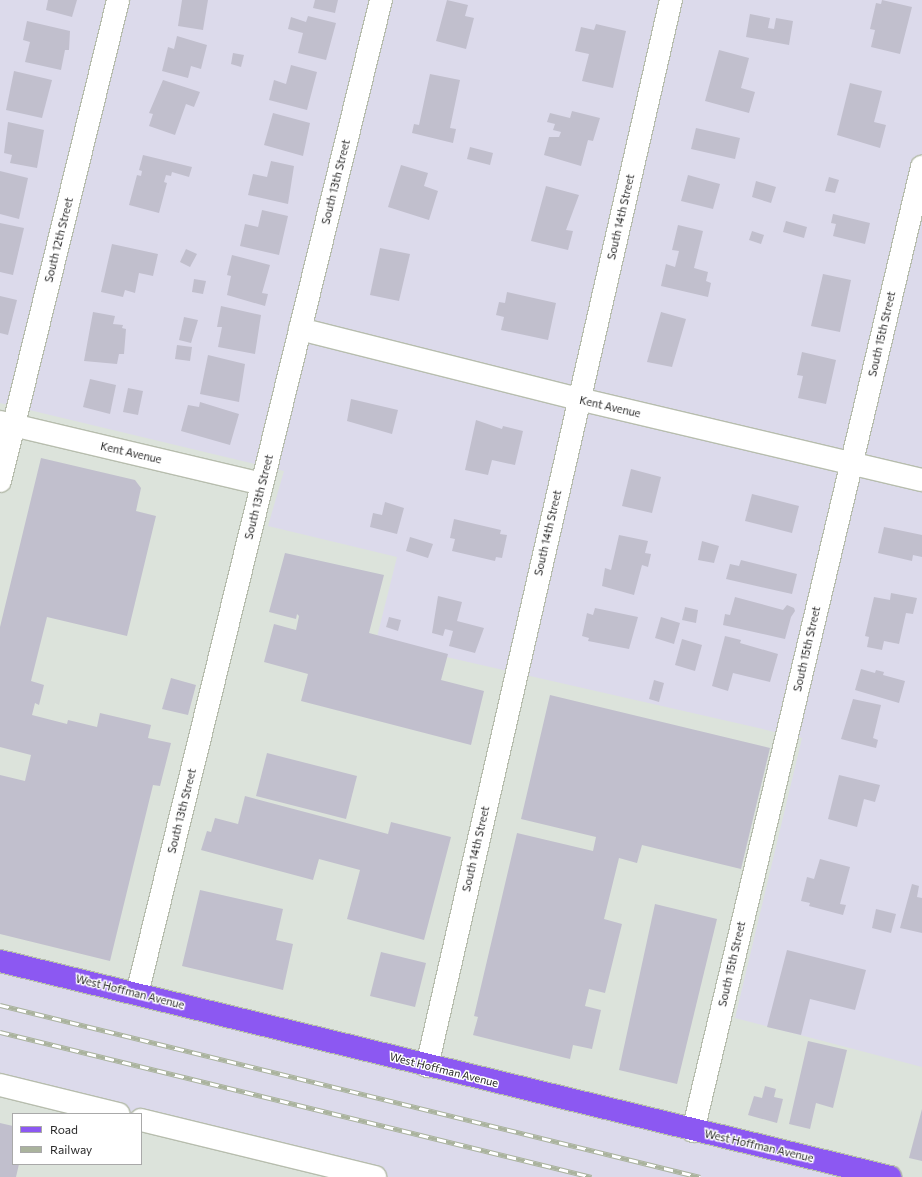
<!DOCTYPE html>
<style>
body{margin:0}
#map{position:relative;width:922px;height:1177px;overflow:hidden;background:#dcdaeb;font-family:Commissioner,sans-serif}
div>[style]{position:absolute}
[style*='--x']{left:calc(var(--x)*1px);top:calc(var(--y)*1px);width:calc(var(--w)*1px);rotate:calc(var(--a)*1deg)}
.industrial>*{inset:0;background:#dce3db}
.building>*{inset:0;background:#c1bfcd}
.roads{filter:drop-shadow(1px 0 #b7bdae) drop-shadow(-1px 0 #b7bdae) drop-shadow(0 1px #b7bdae) drop-shadow(0 -1px #b7bdae)}
.minor>*{height:22px;margin:-11px;padding:0 11px;transform-origin:11px;border-radius:11px;background:#fff}
.major>*{height:22px;margin:-11px;padding:0 11px;transform-origin:11px;border-radius:11px;background:#8c58f2}
.rail>*{height:4.5px;margin-top:-2.25px;transform-origin:0;background:repeating-linear-gradient(90deg,#fff 0 9px,#aab39d 0 18px);box-sizing:border-box;border-block:1px solid #aab39d}
span{translate:-50% -50%;white-space:nowrap;text-align:center;line-height:1.15;-webkit-text-stroke:3px #fff;paint-order:stroke}
.street-label{font-size:11px;color:#292929}
.legend{position:absolute;left:12px;top:1113px;width:130px;height:52px;box-sizing:border-box;background:#fff;border:1px solid #a9a9a9;margin:0;padding:5px 7px;list-style:none;font-size:12px;color:#292929}
.legend li{display:flex;align-items:center;gap:8px;height:20px}
.legend b{width:20px;border:1px solid #a9a9a9}
</style>
<div id="map">
<div class="industrial">
<div style="clip-path:polygon(0 403px,284px 471px,268px 526px,397px 557px,376px 641px,802px 738px,735px 1018px,922px 1067px,922px 1177px,842px 1177px,0 958px)"></div>
<div style="clip-path:polygon(0 1096px,76px 1114px,13px 1114px,13px 1164px,141px 1164px,141px 1130px,338px 1177px,0 1177px)"></div>
</div>
<div class="building">
<div style="clip-path:polygon(48px 0,77px 0,72px 17px,46px 10px)"></div>
<div style="clip-path:polygon(182px 0,208px 0,203px 30px,178px 26px)"></div>
<div style="clip-path:polygon(315px 0,338px 0,335px 13px,313px 8px)"></div>
<div style="clip-path:polygon(447px 0,468px 5px,465px 16px,474px 18px,466px 49px,436px 41px)"></div>
<div style="clip-path:polygon(882px 0,912px 7px,900px 54px,871px 47px,875px 30px,870px 29px,876px 3px,881px 4px)"></div>
<div style="clip-path:polygon(750px 14px,770px 18px,768px 28px,774px 29px,776px 18px,793px 21px,789px 45px,746px 37px)"></div>
<div style="clip-path:polygon(308px 16px,336px 23px,326px 60px,298px 53px,303px 33px,288px 29px,291px 17px,306px 22px)"></div>
<div style="clip-path:polygon(27px 21px,70px 31px,69px 50px,65px 50px,61px 70px,25px 62px,30px 42px,23px 40px)"></div>
<div style="clip-path:polygon(596px 24px,626px 31px,613px 88px,582px 81px,589px 54px,575px 51px,581px 27px,594px 30px)"></div>
<div style="clip-path:polygon(177px 36px,207px 45px,201px 69px,191px 66px,188px 78px,162px 71px,168px 47px,174px 49px)"></div>
<div style="clip-path:polygon(719px 50px,749px 58px,741px 88px,755px 92px,749px 113px,705px 101px)"></div>
<div style="clip-path:polygon(233px 53px,244px 55px,241px 67px,231px 64px)"></div>
<div style="clip-path:polygon(291px 65px,317px 72px,307px 110px,269px 100px,274px 80px,286px 84px)"></div>
<div style="clip-path:polygon(14px 71px,52px 80px,42px 118px,6px 110px)"></div>
<div style="clip-path:polygon(430px 74px,460px 80px,450px 128px,456px 129px,453px 143px,412px 133px,414px 124px,419px 125px)"></div>
<div style="clip-path:polygon(163px 80px,200px 92px,194px 107px,186px 104px,175px 135px,149px 126px,153px 114px,149px 113px)"></div>
<div style="clip-path:polygon(850px 83px,882px 91px,874px 122px,886px 125px,880px 148px,837px 135px)"></div>
<div style="clip-path:polygon(572px 111px,600px 118px,593px 141px,588px 140px,581px 166px,544px 155px,549px 137px,559px 137px,561px 132px,553px 130px,555px 124px,547px 122px,550px 113px,570px 118px)"></div>
<div style="clip-path:polygon(273px 113px,310px 123px,303px 156px,264px 145px)"></div>
<div style="clip-path:polygon(8px 122px,44px 130px,37px 168px,10px 163px,12px 155px,4px 153px)"></div>
<div style="clip-path:polygon(696px 128px,740px 138px,735px 159px,691px 149px)"></div>
<div style="clip-path:polygon(470px 147px,493px 153px,490px 165px,467px 159px)"></div>
<div style="clip-path:polygon(143px 155px,192px 167px,189px 177px,172px 172px,171px 176px,166px 175px,164px 182px,167px 183px,159px 213px,129px 205px,137px 175px,141px 176px,142px 171px,139px 170px)"></div>
<div style="clip-path:polygon(271px 161px,294px 166px,288px 204px,248px 195px,253px 174px,267px 177px)"></div>
<div style="clip-path:polygon(401px 165px,428px 173px,424px 186px,438px 191px,429px 220px,388px 207px)"></div>
<div style="clip-path:polygon(0 171px,28px 178px,19px 219px,0 214px)"></div>
<div style="clip-path:polygon(688px 175px,720px 184px,713px 209px,681px 201px)"></div>
<div style="clip-path:polygon(829px 177px,839px 180px,835px 193px,825px 191px)"></div>
<div style="clip-path:polygon(756px 181px,776px 187px,771px 203px,752px 197px)"></div>
<div style="clip-path:polygon(546px 186px,579px 195px,566px 230px,573px 231px,568px 250px,531px 241px)"></div>
<div style="clip-path:polygon(262px 210px,288px 216px,279px 255px,240px 246px,245px 224px,258px 227px)"></div>
<div style="clip-path:polygon(833px 214px,870px 223px,865px 244px,833px 236px,836px 224px,831px 223px)"></div>
<div style="clip-path:polygon(786px 221px,807px 227px,804px 238px,783px 232px)"></div>
<div style="clip-path:polygon(0 223px,24px 228px,13px 275px,0 272px)"></div>
<div style="clip-path:polygon(678px 225px,703px 231px,694px 268px,708px 272px,706px 281px,711px 283px,708px 297px,661px 286px,666px 264px,675px 267px,679px 251px,672px 250px)"></div>
<div style="clip-path:polygon(752px 231px,764px 235px,761px 244px,749px 240px)"></div>
<div style="clip-path:polygon(112px 244px,158px 254px,153px 276px,139px 273px,135px 293px,125px 290px,123px 297px,101px 292px)"></div>
<div style="clip-path:polygon(380px 248px,410px 254px,399px 301px,370px 295px)"></div>
<div style="clip-path:polygon(186px 249px,197px 254px,190px 267px,180px 262px)"></div>
<div style="clip-path:polygon(232px 255px,270px 265px,262px 293px,268px 294px,265px 306px,227px 295px,231px 276px,227px 275px)"></div>
<div style="clip-path:polygon(823px 274px,851px 280px,840px 332px,811px 326px)"></div>
<div style="clip-path:polygon(194px 279px,206px 281px,203px 294px,192px 292px)"></div>
<div style="clip-path:polygon(507px 292px,556px 303px,548px 340px,501px 330px,504px 317px,496px 315px,499px 302px,505px 303px)"></div>
<div style="clip-path:polygon(0 296px,17px 300px,8px 335px,0 333px)"></div>
<div style="clip-path:polygon(221px 306px,261px 315px,255px 354px,218px 347px,222px 327px,217px 327px)"></div>
<div style="clip-path:polygon(93px 312px,115px 316px,113px 324px,123px 325px,122px 328px,126px 329px,124px 354px,119px 354px,117px 364px,84px 361px)"></div>
<div style="clip-path:polygon(661px 312px,686px 319px,672px 367px,647px 362px)"></div>
<div style="clip-path:polygon(184px 317px,198px 320px,191px 343px,179px 340px)"></div>
<div style="clip-path:polygon(177px 345px,192px 347px,190px 361px,175px 359px)"></div>
<div style="clip-path:polygon(802px 352px,836px 360px,826px 404px,798px 398px,803px 376px,797px 375px)"></div>
<div style="clip-path:polygon(208px 355px,245px 364px,239px 402px,200px 394px)"></div>
<div style="clip-path:polygon(90px 379px,116px 385px,110px 414px,83px 407px)"></div>
<div style="clip-path:polygon(128px 388px,143px 391px,138px 415px,123px 412px)"></div>
<div style="clip-path:polygon(351px 399px,398px 410px,392px 434px,347px 421px)"></div>
<div style="clip-path:polygon(200px 402px,239px 414px,230px 445px,181px 431px,188px 405px,199px 407px)"></div>
<div style="clip-path:polygon(476px 420px,502px 429px,503px 426px,523px 431px,515px 465px,492px 460px,488px 475px,465px 470px)"></div>
<div style="clip-path:polygon(41px 458px,135px 480px,141px 488px,136px 511px,156px 516px,127px 636px,47px 617px,31px 681px,44px 685px,39px 705px,35px 703px,32px 715px,67px 724px,68px 720px,97px 727px,100px 713px,151px 725px,148px 738px,171px 743px,160px 786px,153px 785px,110px 961px,0 934px,0 775px,25px 781px,31px 755px,0 747px,0 627px)"></div>
<div style="clip-path:polygon(631px 469px,661px 477px,652px 513px,622px 506px)"></div>
<div style="clip-path:polygon(752px 494px,799px 506px,792px 533px,745px 521px)"></div>
<div style="clip-path:polygon(385px 502px,404px 508px,397px 534px,370px 527px,373px 513px,382px 515px)"></div>
<div style="clip-path:polygon(454px 519px,501px 530px,500px 534px,507px 535px,502px 558px,496px 557px,495px 561px,452px 551px,455px 539px,450px 538px)"></div>
<div style="clip-path:polygon(884px 527px,922px 535px,922px 557px,913px 555px,912px 561px,878px 553px)"></div>
<div style="clip-path:polygon(619px 535px,648px 541px,645px 553px,651px 554px,648px 567px,642px 565px,634px 595px,602px 586px,605px 568px,611px 570px)"></div>
<div style="clip-path:polygon(410px 537px,433px 544px,428px 558px,406px 551px)"></div>
<div style="clip-path:polygon(702px 541px,719px 546px,714px 563px,698px 560px)"></div>
<div style="clip-path:polygon(285px 553px,384px 575px,369px 633px,448px 654px,441px 680px,484px 691px,471px 745px,301px 701px,308px 674px,264px 662px,274px 624px,296px 630px,299px 616px,297px 614px,296px 619px,269px 612px)"></div>
<div style="clip-path:polygon(741px 560px,797px 574px,792px 594px,726px 579px,730px 564px,739px 566px)"></div>
<div style="clip-path:polygon(891px 593px,917px 598px,913px 614px,906px 613px,899px 644px,884px 641px,882px 650px,867px 647px,869px 637px,865px 636px,874px 597px,890px 600px)"></div>
<div style="clip-path:polygon(438px 596px,462px 602px,457px 621px,484px 628px,475px 653px,449px 646px,453px 631px,445px 629px,443px 636px,432px 633px)"></div>
<div style="clip-path:polygon(735px 597px,783px 610px,787px 605px,794px 608px,795px 611px,791px 617px,785px 639px,723px 625px,725px 614px,730px 615px)"></div>
<div style="clip-path:polygon(685px 607px,698px 610px,696px 623px,682px 620px)"></div>
<div style="clip-path:polygon(595px 608px,638px 617px,629px 649px,588px 641px,589px 638px,582px 636px,587px 613px,593px 615px)"></div>
<div style="clip-path:polygon(389px 617px,401px 620px,398px 631px,386px 627px)"></div>
<div style="clip-path:polygon(661px 617px,680px 623px,674px 644px,655px 638px)"></div>
<div style="clip-path:polygon(725px 636px,741px 640px,740px 643px,778px 654px,770px 682px,733px 673px,728px 691px,712px 686px)"></div>
<div style="clip-path:polygon(682px 639px,702px 645px,695px 671px,675px 665px)"></div>
<div style="clip-path:polygon(861px 669px,875px 673px,876px 670px,884px 672px,883px 675px,905px 681px,899px 703px,855px 690px)"></div>
<div style="clip-path:polygon(171px 678px,196px 685px,188px 715px,162px 709px)"></div>
<div style="clip-path:polygon(654px 680px,664px 683px,659px 702px,649px 699px)"></div>
<div style="clip-path:polygon(550px 695px,770px 748px,741px 869px,642px 845px,637px 863px,619px 858px,604px 919px,622px 924px,605px 993px,589px 989px,585px 1006px,601px 1010px,592px 1049px,573px 1045px,570px 1059px,473px 1035px,478px 1017px,474px 1016px,517px 833px,593px 851px,596px 837px,521px 819px)"></div>
<div style="clip-path:polygon(853px 699px,881px 705px,873px 738px,878px 740px,876px 748px,841px 739px)"></div>
<div style="clip-path:polygon(267px 753px,357px 776px,346px 819px,256px 796px)"></div>
<div style="clip-path:polygon(839px 775px,880px 785px,875px 802px,864px 799px,857px 827px,828px 819px)"></div>
<div style="clip-path:polygon(245px 796px,388px 834px,391px 822px,451px 837px,424px 940px,347px 919px,360px 870px,319px 859px,313px 880px,201px 850px,207px 831px,211px 832px,215px 818px,238px 824px)"></div>
<div style="clip-path:polygon(820px 859px,850px 867px,840px 904px,846px 905px,843px 915px,809px 906px,810px 903px,801px 901px,807px 877px,814px 879px)"></div>
<div style="clip-path:polygon(912px 884px,919px 886px,917px 897px,922px 898px,922px 933px,900px 928px)"></div>
<div style="clip-path:polygon(200px 890px,283px 909px,276px 940px,293px 944px,283px 990px,182px 966px)"></div>
<div style="clip-path:polygon(655px 904px,717px 919px,677px 1084px,619px 1070px)"></div>
<div style="clip-path:polygon(876px 909px,896px 914px,891px 933px,872px 928px)"></div>
<div style="clip-path:polygon(787px 950px,866px 970px,855px 1010px,810px 999px,801px 1035px,767px 1027px)"></div>
<div style="clip-path:polygon(381px 952px,426px 963px,415px 1007px,370px 996px)"></div>
<div style="clip-path:polygon(808px 1041px,847px 1050px,833px 1108px,816px 1103px,810px 1129px,789px 1124px)"></div>
<div style="clip-path:polygon(765px 1086px,776px 1089px,774px 1097px,783px 1099px,777px 1123px,748px 1115px,754px 1096px,762px 1098px)"></div>
<div style="clip-path:polygon(922px 1109px,922px 1161px,909px 1158px)"></div>
<div style="clip-path:polygon(0 1123px,13px 1126px,13px 1164px,19px 1164px,16px 1177px,0 1177px)"></div>
</div>
<div class="roads">
<div class="minor">
<div style="--x:300;--y:329;--w:288;--a:14.1"></div>
<div style="--x:579;--y:399;--w:352;--a:13.3"></div>
<div style="--x:0;--y:422;--w:269;--a:13.3"></div>
<div style="--x:0;--y:481;--w:495;--a:-76.2"></div>
<div style="--x:137;--y:994;--w:1024;--a:-76.21"></div>
<div style="--x:427;--y:1066;--w:1094;--a:-77.11"></div>
<div style="--x:0;--y:1085;--w:122;--a:13.8"></div>
<div style="--x:141;--y:1120;--w:241;--a:13.7"></div>
<div style="--x:693;--y:1131;--w:991;--a:-76.64"></div>
</div>
<div class="major">
<div style="--x:0;--y:961;--w:916;--a:13.64"></div>
</div>
</div>
<div class="rail">
<div style="--x:0;--y:1005;--w:721;--a:13.8"></div>
<div style="--x:0;--y:1032;--w:609;--a:13.76"></div>
</div>
<div class="street-label">
<span style="left:336px;top:182px;rotate:-76deg">South 13th Street</span>
<span style="left:621px;top:217px;rotate:-77deg">South 14th Street</span>
<span style="left:59px;top:240px;rotate:-76deg">South 12th Street</span>
<span style="left:882px;top:334px;rotate:-77deg">South 15th Street</span>
<span style="left:610px;top:407px;rotate:13deg">Kent Avenue</span>
<span style="left:131px;top:453px;rotate:13deg">Kent Avenue</span>
<span style="left:259px;top:497px;rotate:-76deg">South 13th Street</span>
<span style="left:548px;top:533px;rotate:-77deg">South 14th Street</span>
<span style="left:807px;top:649px;rotate:-77deg">South 15th Street</span>
<span style="left:182px;top:811px;rotate:-76deg">South 13th Street</span>
<span style="left:476px;top:849px;rotate:-77deg">South 14th Street</span>
<span style="left:732px;top:964px;rotate:-77deg">South 15th Street</span>
<span style="left:130px;top:992px;rotate:14deg">West Hoffman Avenue</span>
<span style="left:444px;top:1070px;rotate:14deg">West Hoffman Avenue</span>
<span style="left:759px;top:1146px;rotate:13deg">West Hoffman Avenue</span>
</div>
<ul class="legend">
<li><b style="height:5px;background:#8c58f2"></b>Road</li>
<li><b style="height:5px;background:#aab39d"></b>Railway</li>
</ul>
</div>
